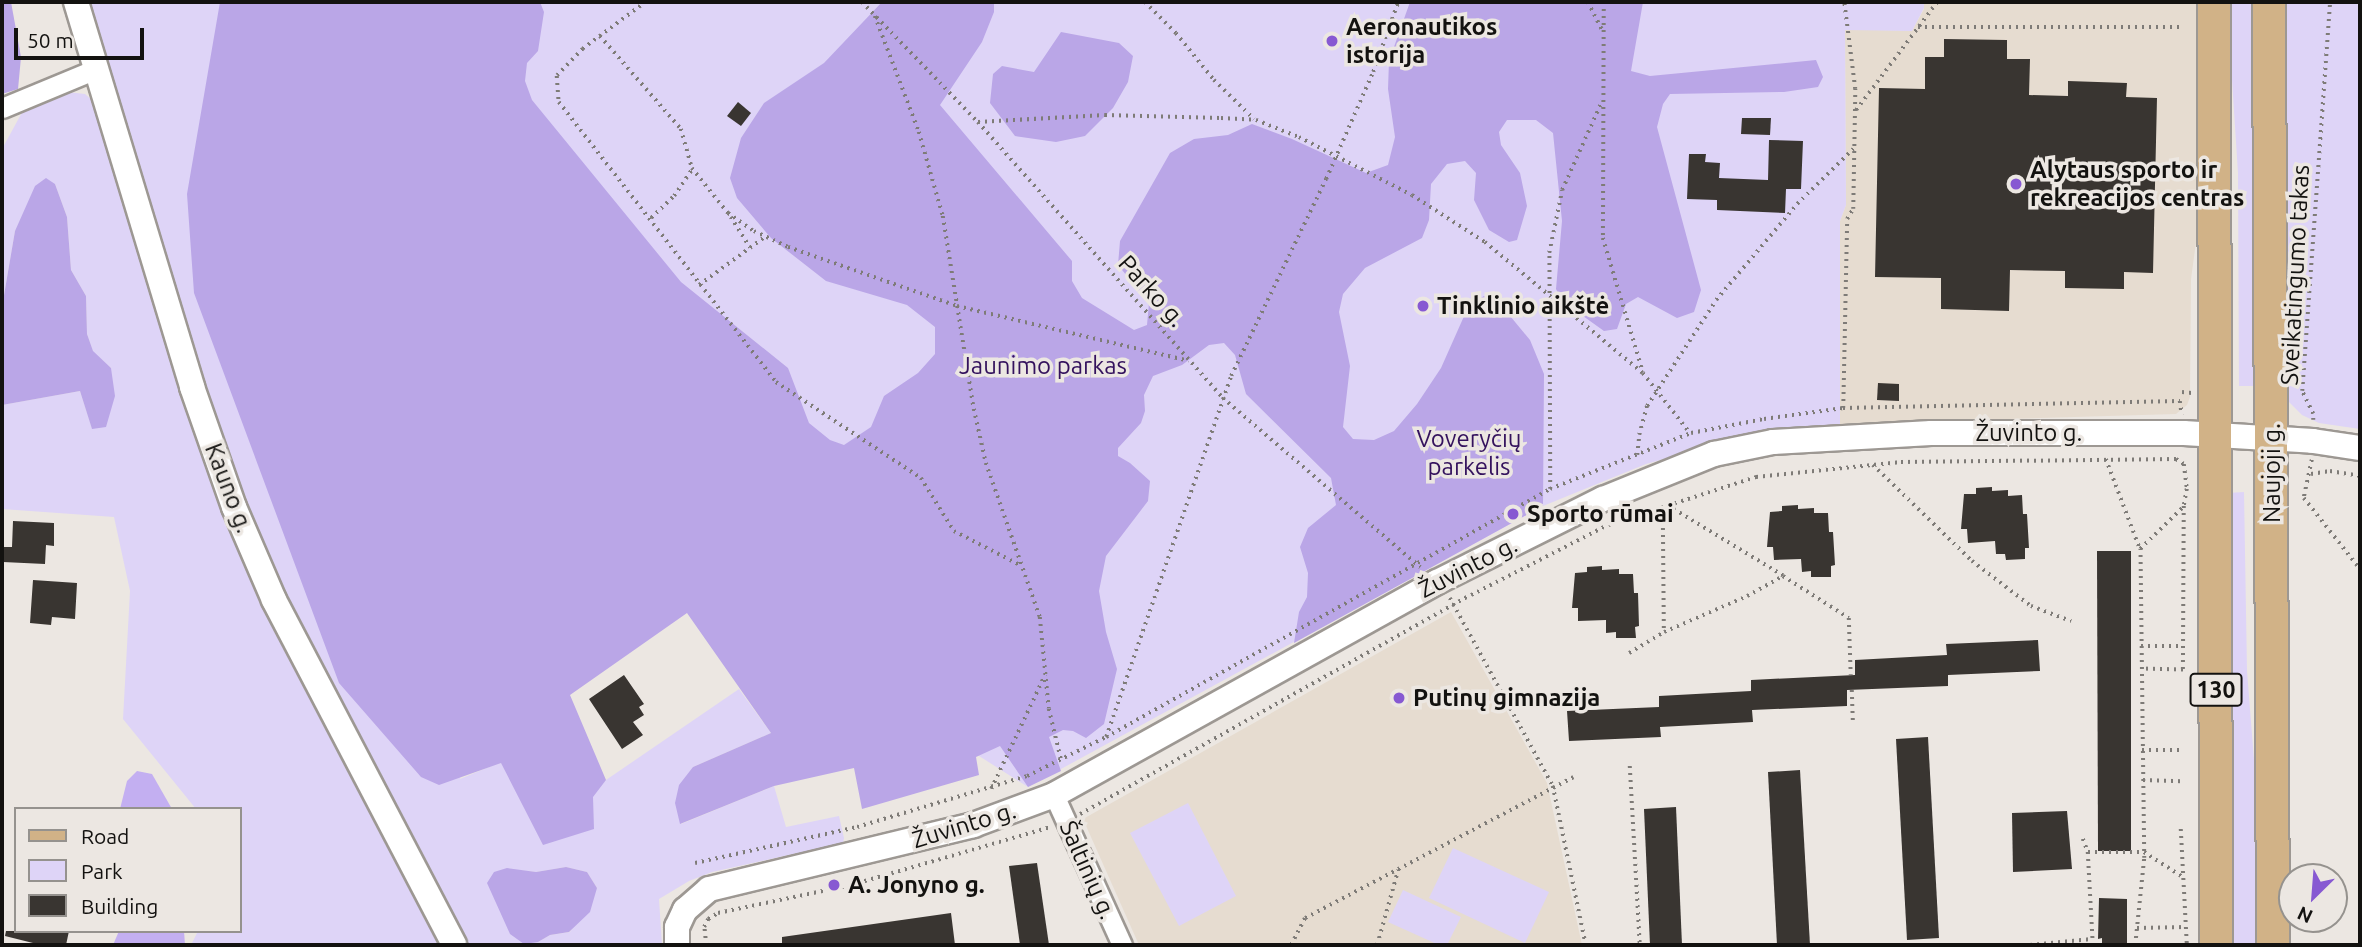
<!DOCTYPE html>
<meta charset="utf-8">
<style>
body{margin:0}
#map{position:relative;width:2362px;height:947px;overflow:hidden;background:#ece7e2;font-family:Ubuntu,sans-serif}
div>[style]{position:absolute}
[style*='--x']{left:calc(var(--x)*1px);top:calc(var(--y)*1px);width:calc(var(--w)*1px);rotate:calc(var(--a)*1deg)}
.built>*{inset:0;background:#e6dcd0}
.green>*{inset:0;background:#ded4f7}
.forest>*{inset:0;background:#baa6e7}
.water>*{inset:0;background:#c3aff1}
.building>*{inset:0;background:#393531}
.path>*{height:3.5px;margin-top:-1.75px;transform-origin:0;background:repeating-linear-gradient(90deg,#7e7b77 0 2px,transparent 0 7px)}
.roads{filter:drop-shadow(2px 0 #9d9893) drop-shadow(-2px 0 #9d9893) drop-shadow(0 2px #9d9893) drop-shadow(0 -2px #9d9893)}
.minor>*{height:19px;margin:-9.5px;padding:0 9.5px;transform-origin:9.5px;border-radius:9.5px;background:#fff}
.tertiary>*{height:24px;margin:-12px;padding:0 12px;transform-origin:12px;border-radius:12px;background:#fff}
.primary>*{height:32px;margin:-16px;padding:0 16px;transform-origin:16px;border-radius:16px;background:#d1b287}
.dots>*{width:19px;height:19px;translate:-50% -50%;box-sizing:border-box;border:4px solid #ece7e2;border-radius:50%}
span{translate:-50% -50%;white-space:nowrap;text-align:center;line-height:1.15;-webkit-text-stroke:7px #ece7e2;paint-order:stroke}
.shield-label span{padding:2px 5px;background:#ece7e2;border:2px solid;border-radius:5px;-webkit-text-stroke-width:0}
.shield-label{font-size:23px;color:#131210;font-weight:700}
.poi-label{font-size:24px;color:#131210;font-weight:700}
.left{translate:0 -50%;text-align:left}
.street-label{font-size:24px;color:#131210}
.park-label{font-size:24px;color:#34125d}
.frame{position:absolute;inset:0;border:4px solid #131210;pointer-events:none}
.legend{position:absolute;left:14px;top:807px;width:228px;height:126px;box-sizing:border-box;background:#ece7e2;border:2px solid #95928e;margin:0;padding:9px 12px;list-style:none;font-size:21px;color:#131210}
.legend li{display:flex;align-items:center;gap:14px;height:35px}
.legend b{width:35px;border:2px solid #95928e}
.north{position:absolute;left:2278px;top:863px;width:70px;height:70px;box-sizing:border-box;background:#ece7e2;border:2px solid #95928e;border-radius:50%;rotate:205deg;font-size:19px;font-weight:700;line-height:28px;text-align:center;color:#131210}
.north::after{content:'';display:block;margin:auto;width:24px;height:32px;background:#8759d2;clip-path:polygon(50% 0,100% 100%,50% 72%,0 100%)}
.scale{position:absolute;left:14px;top:28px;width:130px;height:32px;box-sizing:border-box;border:4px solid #131210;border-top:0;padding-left:9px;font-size:21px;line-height:24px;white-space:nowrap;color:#131210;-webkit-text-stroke:5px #ece7e2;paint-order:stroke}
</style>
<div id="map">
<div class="built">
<div style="clip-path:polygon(1924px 2px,2198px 2px,2197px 235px,2191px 279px,2190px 397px,2187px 405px,2176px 414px,1840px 424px,1840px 221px,1846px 205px,1845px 29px,1912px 31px,1924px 9px)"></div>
<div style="clip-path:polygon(1451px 612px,1547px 783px,1582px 945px,1139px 945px,1083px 819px)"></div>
</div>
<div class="green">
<div style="clip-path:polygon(evenodd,90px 2px,1924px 2px,1924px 8px,1912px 31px,1845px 30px,1846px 205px,1840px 221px,1840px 424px,1736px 439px,1646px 464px,1543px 506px,1028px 787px,507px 457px,460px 779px,501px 762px,543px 844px,606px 780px,739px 689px,771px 733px,693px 767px,681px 824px,774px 786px,786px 827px,839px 816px,844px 838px,843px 843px,712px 872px,689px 881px,659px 899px,662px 945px,468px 945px,275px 572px,235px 474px,175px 293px,90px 2px,566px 867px,587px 872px,597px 888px,570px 932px,550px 935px,538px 942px,506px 869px,536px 872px,566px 867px)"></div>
<div style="clip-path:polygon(2227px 2px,2253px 2px,2254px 386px,2239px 386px,2238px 173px)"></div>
<div style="clip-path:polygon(2283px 2px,2357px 2px,2360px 12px,2360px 429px,2319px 423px,2302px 415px,2288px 401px,2285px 388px)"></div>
<div style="clip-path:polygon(67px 92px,85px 94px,93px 101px,201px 452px,262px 600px,442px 945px,191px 945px,198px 931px,240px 931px,240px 809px,196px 809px,123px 719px,130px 591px,114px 517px,2px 509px,2px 405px,80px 391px,92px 428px,111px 368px,93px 352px,87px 334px,86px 296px,71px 270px,67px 217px,55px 184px,15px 231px,2px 307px,2px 149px,25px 107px)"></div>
<div style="clip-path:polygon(2244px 492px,2247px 671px,2254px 760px,2256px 945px,2231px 945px,2228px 493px)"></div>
<div style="clip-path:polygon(1188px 803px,1236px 896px,1179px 926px,1130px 833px)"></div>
<div style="clip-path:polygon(1453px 848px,1549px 892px,1525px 943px,1429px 898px)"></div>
<div style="clip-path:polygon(1403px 890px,1461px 917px,1447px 945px,1439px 945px,1388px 922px)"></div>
</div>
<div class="forest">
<div style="clip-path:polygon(2px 2px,11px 2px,21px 57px,18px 89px,2px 94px)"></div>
<div style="clip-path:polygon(220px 2px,540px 2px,544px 12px,538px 51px,527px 63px,525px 81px,532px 100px,681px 282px,788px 368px,809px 423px,830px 440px,844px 445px,871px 427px,884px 396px,918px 373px,935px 354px,935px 327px,907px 305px,826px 281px,771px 238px,737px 198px,730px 178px,741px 138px,764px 103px,824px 63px,882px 2px,994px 2px,994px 12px,982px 42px,940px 105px,1072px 261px,1072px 281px,1082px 298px,1134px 330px,1147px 325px,1149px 303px,1118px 265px,1120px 241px,1170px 153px,1194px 139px,1228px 135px,1252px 124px,1292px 139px,1366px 173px,1388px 165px,1395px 137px,1388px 89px,1389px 61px,1410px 2px,1643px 2px,1631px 71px,1650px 76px,1816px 60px,1823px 77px,1818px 87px,1784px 92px,1670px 94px,1663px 104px,1657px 127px,1701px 290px,1694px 312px,1677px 318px,1638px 297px,1626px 304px,1617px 329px,1604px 331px,1562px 301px,1556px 289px,1562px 221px,1553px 133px,1536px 120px,1507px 120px,1499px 132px,1501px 145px,1520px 173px,1527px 206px,1517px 240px,1509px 242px,1489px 230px,1474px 200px,1476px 173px,1465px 161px,1447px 164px,1431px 184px,1429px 220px,1422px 238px,1365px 268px,1343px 294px,1339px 312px,1350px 366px,1343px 427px,1353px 439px,1374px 440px,1394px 431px,1417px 404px,1441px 368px,1469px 305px,1484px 296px,1501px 305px,1530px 340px,1544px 374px,1543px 506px,1294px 643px,1299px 612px,1307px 597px,1308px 573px,1300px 547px,1308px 528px,1336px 505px,1331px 478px,1246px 394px,1235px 355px,1224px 343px,1209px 345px,1182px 365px,1153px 376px,1144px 395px,1145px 411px,1141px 423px,1118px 448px,1118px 456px,1130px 463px,1150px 481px,1148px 501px,1106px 556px,1099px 591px,1106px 632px,1117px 669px,1104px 724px,1086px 738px,1073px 731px,1063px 730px,1049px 737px,1061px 771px,1028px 787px,1000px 746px,976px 757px,979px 775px,862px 809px,854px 768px,774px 786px,680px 824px,675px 803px,679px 785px,693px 767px,771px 733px,687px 613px,570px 695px,606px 780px,593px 797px,594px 829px,543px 845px,501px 763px,439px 785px,421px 777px,339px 683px,194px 293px,187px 194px)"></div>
<div style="clip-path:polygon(1061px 32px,1119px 43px,1133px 56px,1128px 82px,1113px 108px,1085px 136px,1056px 142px,1015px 136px,990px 103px,993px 74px,1002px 66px,1034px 72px)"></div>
<div style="clip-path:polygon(46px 178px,55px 184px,67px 217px,71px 270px,86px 296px,87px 334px,93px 351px,111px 368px,115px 396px,106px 427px,92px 429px,80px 391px,2px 405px,2px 307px,15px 231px,35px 186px)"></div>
<div style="clip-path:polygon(566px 867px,587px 872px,597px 888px,590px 912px,569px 932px,550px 935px,538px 942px,524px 944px,510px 934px,487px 883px,494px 872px,507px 868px,536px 872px)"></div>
</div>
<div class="water">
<div style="clip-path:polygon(137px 771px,152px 774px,172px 809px,120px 809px,127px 781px)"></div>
<div style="clip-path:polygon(119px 931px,184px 931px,185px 945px,113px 945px)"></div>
</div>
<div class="building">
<div style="clip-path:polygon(1944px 39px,2007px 40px,2007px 59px,2030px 59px,2029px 95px,2068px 96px,2068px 81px,2127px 83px,2126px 97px,2157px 98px,2153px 273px,2124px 272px,2124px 289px,2065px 288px,2065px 271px,2010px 270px,2009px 311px,1941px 309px,1941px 278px,1875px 277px,1879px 88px,1925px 89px,1925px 57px,1944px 57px)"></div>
<div style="clip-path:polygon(738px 102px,751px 113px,741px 126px,727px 116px)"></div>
<div style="clip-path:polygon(1742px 118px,1771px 118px,1770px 135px,1741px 134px)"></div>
<div style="clip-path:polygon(1769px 140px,1803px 141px,1801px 189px,1786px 189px,1785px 213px,1717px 210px,1717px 200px,1687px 199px,1689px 154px,1706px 154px,1705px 162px,1720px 163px,1719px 178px,1768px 180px)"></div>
<div style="clip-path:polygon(1878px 383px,1899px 384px,1899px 401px,1877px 400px)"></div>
<div style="clip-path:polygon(1992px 487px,1992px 491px,2008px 490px,2008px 496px,2022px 495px,2023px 514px,2027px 514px,2029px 548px,2025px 548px,2025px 559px,2006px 560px,2005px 554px,1996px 554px,1995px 541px,1968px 543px,1967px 529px,1961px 529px,1964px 494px,1976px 494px,1976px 488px)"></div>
<div style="clip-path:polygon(1798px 505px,1798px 509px,1814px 508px,1814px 513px,1828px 513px,1829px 532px,1833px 532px,1835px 565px,1831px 566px,1831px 577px,1811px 577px,1811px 571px,1802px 572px,1801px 559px,1774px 560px,1773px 547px,1767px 547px,1770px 512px,1782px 511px,1782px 506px)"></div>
<div style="clip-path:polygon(13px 521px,54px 523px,54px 546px,46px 545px,45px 564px,3px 562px,4px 547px,12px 547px)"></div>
<div style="clip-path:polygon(2097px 551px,2131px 551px,2131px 851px,2098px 851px)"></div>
<div style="clip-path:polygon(1602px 566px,1602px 570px,1619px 569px,1619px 574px,1633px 574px,1634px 593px,1638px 593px,1639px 626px,1635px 627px,1636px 638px,1616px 638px,1616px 632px,1606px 633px,1606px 620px,1578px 621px,1578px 608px,1572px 608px,1575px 573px,1587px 572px,1587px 567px)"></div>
<div style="clip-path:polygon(33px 580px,77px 583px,75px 619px,52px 617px,51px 625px,30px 623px)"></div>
<div style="clip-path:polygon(2038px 640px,2040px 671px,1948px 675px,1948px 686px,1847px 690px,1847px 706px,1752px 710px,1753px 722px,1660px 727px,1661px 737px,1569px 741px,1567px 711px,1659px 707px,1659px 696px,1751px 691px,1751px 680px,1855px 675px,1855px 660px,1947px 655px,1946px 644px)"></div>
<div style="clip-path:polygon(624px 675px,644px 704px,639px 707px,644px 715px,633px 722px,643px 735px,622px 749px,589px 699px)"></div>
<div style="clip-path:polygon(1928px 737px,1939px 938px,1907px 940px,1896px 739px)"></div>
<div style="clip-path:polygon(1800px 770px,1810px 945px,1777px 945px,1768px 772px)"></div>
<div style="clip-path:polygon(1676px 807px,1682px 945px,1650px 945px,1644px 809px)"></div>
<div style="clip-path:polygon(2067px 811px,2072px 869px,2013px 872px,2012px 813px)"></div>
<div style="clip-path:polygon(1037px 863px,1049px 945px,1020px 945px,1009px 866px)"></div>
<div style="clip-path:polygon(2099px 898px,2127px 899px,2127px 945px,2102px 945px,2102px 938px,2098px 939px)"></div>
<div style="clip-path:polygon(951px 913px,955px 945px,782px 945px,782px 937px)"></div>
<div style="clip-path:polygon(6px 931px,69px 931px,66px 945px,41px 945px,5px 936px)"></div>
</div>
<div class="path">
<div style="--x:646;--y:2;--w:79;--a:143.3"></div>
<div style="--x:583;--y:49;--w:37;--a:134"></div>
<div style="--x:557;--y:76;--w:26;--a:86"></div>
<div style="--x:559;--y:102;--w:354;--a:52.2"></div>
<div style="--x:776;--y:382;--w:174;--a:33.5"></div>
<div style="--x:921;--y:478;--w:62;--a:58.1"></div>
<div style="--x:954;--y:531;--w:76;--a:27.2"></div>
<div style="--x:862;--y:2;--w:167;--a:46"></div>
<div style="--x:978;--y:122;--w:369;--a:48.4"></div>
<div style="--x:1223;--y:398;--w:260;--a:40.6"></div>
<div style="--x:1145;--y:2;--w:44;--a:45"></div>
<div style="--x:1176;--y:33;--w:60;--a:51"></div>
<div style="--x:1214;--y:80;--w:56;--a:44.3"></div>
<div style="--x:1588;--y:2;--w:33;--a:63"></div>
<div style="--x:1604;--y:2;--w:236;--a:90.2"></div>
<div style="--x:1603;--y:238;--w:140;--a:73.4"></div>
<div style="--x:875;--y:16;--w:124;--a:69.2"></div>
<div style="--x:919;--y:132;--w:87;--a:74.1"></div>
<div style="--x:943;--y:216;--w:195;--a:80.9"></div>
<div style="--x:974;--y:409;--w:55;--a:77.5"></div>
<div style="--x:986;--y:463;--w:163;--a:70.7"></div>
<div style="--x:1040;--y:617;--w:92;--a:84.4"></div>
<div style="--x:1049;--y:709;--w:51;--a:76.5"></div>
<div style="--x:1918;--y:27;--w:265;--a:0"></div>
<div style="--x:600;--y:36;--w:123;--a:48.9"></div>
<div style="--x:681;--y:129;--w:41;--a:74.2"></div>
<div style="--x:692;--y:168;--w:58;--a:51.3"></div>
<div style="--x:728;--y:213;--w:32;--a:35"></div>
<div style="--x:754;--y:231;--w:38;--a:25"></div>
<div style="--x:788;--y:247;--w:179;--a:19.2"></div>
<div style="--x:957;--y:306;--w:238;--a:13.3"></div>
<div style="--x:1856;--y:110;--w:135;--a:-53.1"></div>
<div style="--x:978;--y:122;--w:127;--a:-3.2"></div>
<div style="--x:1105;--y:115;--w:116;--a:1.5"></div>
<div style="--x:1221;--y:118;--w:35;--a:3"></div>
<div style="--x:1256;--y:120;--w:46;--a:21.6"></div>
<div style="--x:1299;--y:137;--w:127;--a:27.2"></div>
<div style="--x:1412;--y:195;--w:87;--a:32.8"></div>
<div style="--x:1485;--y:242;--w:205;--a:39.7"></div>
<div style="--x:1643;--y:373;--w:76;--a:51.9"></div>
<div style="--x:731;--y:217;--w:36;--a:58"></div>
<div style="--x:651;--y:218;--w:32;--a:-44"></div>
<div style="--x:674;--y:196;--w:32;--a:-56"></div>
<div style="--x:699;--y:285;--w:83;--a:-36.2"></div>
<div style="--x:2182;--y:392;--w:10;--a:6"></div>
<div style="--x:1843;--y:408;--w:189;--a:-88.8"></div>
<div style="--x:1847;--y:219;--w:12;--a:-59"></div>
<div style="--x:1853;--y:209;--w:120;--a:-89"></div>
<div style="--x:1855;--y:89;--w:88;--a:-97.2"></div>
<div style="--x:2313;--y:420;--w:6;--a:-90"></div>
<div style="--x:2313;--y:414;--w:25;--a:-116"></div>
<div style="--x:2302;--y:391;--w:390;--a:-85.9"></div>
<div style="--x:1637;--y:455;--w:20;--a:-84"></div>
<div style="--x:1639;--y:435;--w:30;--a:-75"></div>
<div style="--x:1647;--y:406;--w:126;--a:-56.9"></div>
<div style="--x:1716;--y:300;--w:126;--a:-49.8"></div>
<div style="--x:1797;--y:204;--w:80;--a:-44.5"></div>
<div style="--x:2106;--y:459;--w:96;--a:69.3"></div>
<div style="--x:2312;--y:460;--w:39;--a:102"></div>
<div style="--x:2304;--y:498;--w:90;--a:51.7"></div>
<div style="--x:1873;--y:465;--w:138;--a:44.1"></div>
<div style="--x:1972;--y:561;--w:74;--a:37.3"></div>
<div style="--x:2031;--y:606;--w:43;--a:20.6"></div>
<div style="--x:2311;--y:474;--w:19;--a:-9"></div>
<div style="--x:2330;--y:471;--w:30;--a:9"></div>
<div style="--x:1550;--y:489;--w:236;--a:-90.2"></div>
<div style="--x:1549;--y:253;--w:64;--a:-78.3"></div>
<div style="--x:1562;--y:190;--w:98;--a:-65.8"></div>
<div style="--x:1663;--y:507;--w:125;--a:89.5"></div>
<div style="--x:1783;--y:576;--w:78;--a:32.5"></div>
<div style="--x:1849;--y:618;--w:57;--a:88"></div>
<div style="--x:1450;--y:598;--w:214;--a:61.3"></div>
<div style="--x:1553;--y:786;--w:162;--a:78.3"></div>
<div style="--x:2141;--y:646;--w:42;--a:0"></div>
<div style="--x:1629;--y:653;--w:41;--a:-31"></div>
<div style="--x:1664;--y:632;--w:90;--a:-23.4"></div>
<div style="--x:1747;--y:596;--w:41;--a:-29.1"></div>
<div style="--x:1783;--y:576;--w:135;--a:-148.7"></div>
<div style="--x:1852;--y:690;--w:35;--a:88"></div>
<div style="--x:1106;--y:737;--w:382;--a:-70.9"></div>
<div style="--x:1231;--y:376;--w:219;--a:-64.3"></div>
<div style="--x:1326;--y:179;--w:117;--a:-66.3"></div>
<div style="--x:1373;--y:72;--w:74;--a:-70.3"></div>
<div style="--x:2142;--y:750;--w:40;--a:0"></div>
<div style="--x:1630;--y:766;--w:179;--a:86.8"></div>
<div style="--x:2143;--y:780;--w:38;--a:2"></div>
<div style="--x:991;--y:789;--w:126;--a:-64.7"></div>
<div style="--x:1080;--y:814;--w:448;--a:-29.3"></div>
<div style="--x:1471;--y:595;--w:154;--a:-27.1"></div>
<div style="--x:1608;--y:525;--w:156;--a:-18"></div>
<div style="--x:1756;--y:477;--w:146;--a:-5.9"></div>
<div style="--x:1901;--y:462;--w:275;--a:-0.6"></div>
<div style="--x:2176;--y:459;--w:9;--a:32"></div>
<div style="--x:2184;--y:464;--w:25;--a:83"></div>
<div style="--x:2187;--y:489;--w:17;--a:100"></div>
<div style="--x:2184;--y:506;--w:164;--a:90.3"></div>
<div style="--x:2183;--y:670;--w:42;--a:-178.6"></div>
<div style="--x:2181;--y:829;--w:116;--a:87"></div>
<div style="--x:2083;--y:839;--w:14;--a:69"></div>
<div style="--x:2088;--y:852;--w:93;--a:86.9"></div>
<div style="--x:2088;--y:852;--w:56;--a:0"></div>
<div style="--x:2144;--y:852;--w:46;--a:32.7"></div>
<div style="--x:695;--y:863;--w:166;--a:-12.5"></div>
<div style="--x:857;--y:827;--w:177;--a:-16.7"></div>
<div style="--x:1027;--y:776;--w:88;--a:-26.3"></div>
<div style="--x:1106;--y:737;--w:509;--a:-29.19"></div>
<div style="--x:1550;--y:489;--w:152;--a:-21.7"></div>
<div style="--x:1691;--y:433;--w:74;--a:-10.9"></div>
<div style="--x:1764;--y:419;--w:80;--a:-7.9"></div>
<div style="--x:1843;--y:408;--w:337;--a:-1.2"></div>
<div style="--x:2180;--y:401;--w:14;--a:82"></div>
<div style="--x:2137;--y:928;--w:49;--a:-1.2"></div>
<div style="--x:706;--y:945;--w:18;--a:-96"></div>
<div style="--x:704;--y:927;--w:9;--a:-63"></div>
<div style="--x:708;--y:919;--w:12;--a:-31"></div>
<div style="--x:718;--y:913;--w:136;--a:-11.9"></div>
<div style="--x:851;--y:885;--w:207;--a:-16.2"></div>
<div style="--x:1291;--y:945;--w:30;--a:-63"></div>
<div style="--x:1305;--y:918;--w:303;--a:-27.7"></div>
<div style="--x:1377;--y:945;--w:78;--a:-74.4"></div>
<div style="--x:2030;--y:945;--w:62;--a:-5.5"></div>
<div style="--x:2135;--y:945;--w:87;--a:-84.1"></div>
<div style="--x:2144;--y:858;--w:309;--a:-90.7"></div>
<div style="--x:2140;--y:549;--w:62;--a:-44.3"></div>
</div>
<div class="roads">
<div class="minor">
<div style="--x:2;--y:108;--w:102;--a:-22.5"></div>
<div style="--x:1054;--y:795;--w:165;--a:65.6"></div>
</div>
<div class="tertiary">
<div style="--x:76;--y:2;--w:402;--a:73.2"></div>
<div style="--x:192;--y:387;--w:127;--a:70.7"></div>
<div style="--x:234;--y:507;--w:101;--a:66.7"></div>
<div style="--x:274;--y:600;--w:389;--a:62.4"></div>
<div style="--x:677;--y:945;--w:18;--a:-90"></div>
<div style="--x:677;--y:927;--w:19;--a:-65"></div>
<div style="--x:685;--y:910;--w:32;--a:-41"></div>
<div style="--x:709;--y:889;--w:272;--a:-13.6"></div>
<div style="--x:973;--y:825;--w:86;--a:-20.3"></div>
<div style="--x:1054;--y:795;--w:438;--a:-29.1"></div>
<div style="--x:1437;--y:582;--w:186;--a:-26.6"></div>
<div style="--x:1603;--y:499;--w:120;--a:-22.1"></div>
<div style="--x:1714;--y:454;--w:60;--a:-11.5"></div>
<div style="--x:1773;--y:442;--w:158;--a:-3.3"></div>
<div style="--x:1931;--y:433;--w:253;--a:0"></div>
<div style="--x:2184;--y:433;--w:129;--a:3.5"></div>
<div style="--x:2313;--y:441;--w:48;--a:8.5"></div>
</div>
<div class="primary">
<div style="--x:2214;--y:2;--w:943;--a:89.88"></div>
<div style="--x:2269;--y:2;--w:943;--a:89.76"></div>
</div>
</div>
<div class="dots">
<div style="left:1332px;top:41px;background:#8759d2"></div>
<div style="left:2016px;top:184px;background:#8759d2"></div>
<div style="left:1423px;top:306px;background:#8759d2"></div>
<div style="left:1513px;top:514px;background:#8759d2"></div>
<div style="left:1399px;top:698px;background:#8759d2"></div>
<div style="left:834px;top:885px;background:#8759d2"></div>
</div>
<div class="shield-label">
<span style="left:2216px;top:690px">130</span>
</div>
<div class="poi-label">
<span class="left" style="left:1346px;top:41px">Aeronautikos<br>istorija</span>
<span class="left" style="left:2030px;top:184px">Alytaus sporto ir<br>rekreacijos centras</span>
<span class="left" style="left:1437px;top:306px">Tinklinio aikštė</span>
<span class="left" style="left:1527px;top:514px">Sporto rūmai</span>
<span class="left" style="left:1413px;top:698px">Putinų gimnazija</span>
<span class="left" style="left:848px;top:885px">A. Jonyno g.</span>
</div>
<div class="street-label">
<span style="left:2295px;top:275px;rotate:-87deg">Sveikatingumo takas</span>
<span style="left:1152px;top:291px;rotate:48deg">Parko g.</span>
<span style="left:2029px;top:433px">Žuvinto g.</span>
<span style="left:2272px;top:473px;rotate:-90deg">Naujoji g.</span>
<span style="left:229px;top:488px;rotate:69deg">Kauno g.</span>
<span style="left:1468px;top:567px;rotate:-27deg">Žuvinto g.</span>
<span style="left:964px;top:825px;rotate:-17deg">Žuvinto g.</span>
<span style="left:1088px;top:870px;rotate:66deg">Šaltinių g.</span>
</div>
<div class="park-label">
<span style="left:1043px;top:366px">Jaunimo parkas</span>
<span style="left:1469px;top:453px">Voveryčių<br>parkelis</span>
</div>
<div class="frame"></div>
<ul class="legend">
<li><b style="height:9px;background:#d1b287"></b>Road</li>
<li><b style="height:19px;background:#ded4f7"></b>Park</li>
<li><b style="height:19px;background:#393531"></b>Building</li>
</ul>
<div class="north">N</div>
<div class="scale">50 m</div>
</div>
